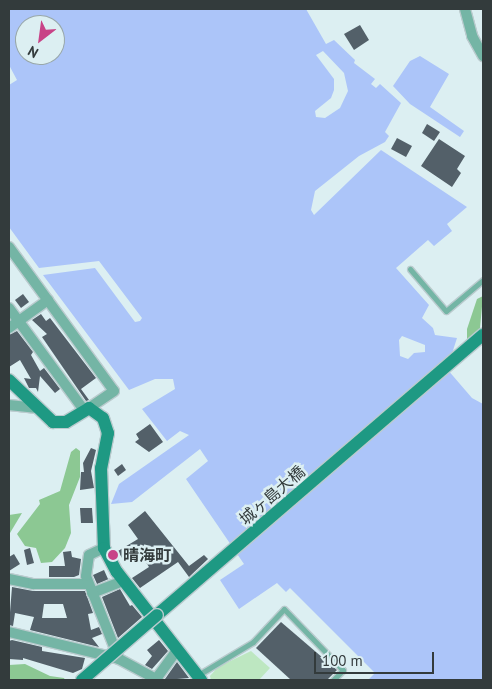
<!DOCTYPE html>
<meta charset="utf-8">
<style>
body{margin:0}
#map{position:relative;width:492px;height:689px;overflow:hidden;background:#dceff2;font-family:"PT Sans","Noto Sans JP",sans-serif}
div>[style]{position:absolute}
[style*='--x']{left:calc(var(--x)*1px);top:calc(var(--y)*1px);width:calc(var(--w)*1px);rotate:calc(var(--a)*1deg)}
.green>*{inset:0;background:#bde7c1}
.forest>*{inset:0;background:#8cc893}
.water>*{inset:0;background:#acc5f9}
.pier>*{inset:0;background:#dceff2}
.building>*{inset:0;background:#536069}
.roads{filter:drop-shadow(1px 0 #bacbce) drop-shadow(-1px 0 #bacbce) drop-shadow(0 1px #bacbce) drop-shadow(0 -1px #bacbce)}
.lane>*{height:5px;margin:-2.5px;padding:0 2.5px;transform-origin:2.5px;border-radius:2.5px;background:#74b5a5}
.street>*{height:10px;margin:-5px;padding:0 5px;transform-origin:5px;border-radius:5px;background:#74b5a5}
.secondary>*{height:12px;margin:-6px;padding:0 6px;transform-origin:6px;border-radius:6px;background:#1e9983}
.bridges{filter:drop-shadow(1px 0 #bacbce) drop-shadow(-1px 0 #bacbce) drop-shadow(0 1px #bacbce) drop-shadow(0 -1px #bacbce)}
.secondary-bridge>*{height:12px;margin:-6px;padding:0 6px;transform-origin:6px;border-radius:6px;background:#1e9983}
.dots>*{width:14px;height:14px;translate:-50% -50%;box-sizing:border-box;border:2px solid #dceff2;border-radius:50%}
span{translate:-50% -50%;white-space:nowrap;text-align:center;line-height:1.15;-webkit-text-stroke:5px #dceff2;paint-order:stroke}
.street-label{font-size:16px;color:#333b3c}
.poi-label{font-size:16px;color:#333b3c;font-weight:700}
.left{translate:0 -50%;text-align:left}
.frame{position:absolute;inset:0;border:10px solid #333b3c;pointer-events:none}
.north{position:absolute;left:15px;top:15px;width:50px;height:50px;box-sizing:border-box;background:#dceff2;border:1px solid #98a7a9;border-radius:50%;rotate:210deg;font-size:14px;font-weight:700;line-height:20px;text-align:center;color:#333b3c}
.north::after{content:'';display:block;margin:auto;width:18px;height:22px;background:#c84387;clip-path:polygon(50% 0,100% 100%,50% 72%,0 100%)}
.scale{position:absolute;left:314px;top:652px;width:120px;height:22px;box-sizing:border-box;border:2px solid #333b3c;border-top:0;padding-left:6px;font-size:15px;line-height:18px;white-space:nowrap;color:#333b3c;-webkit-text-stroke:4px #dceff2;paint-order:stroke}
</style>
<div id="map">
<div class="green">
<div style="clip-path:polygon(251px 651px,270px 668px,259px 680px,211px 680px,210px 676px,218px 667px)"></div>
</div>
<div class="forest">
<div style="clip-path:polygon(483px 296px,480px 328px,483px 344px,467px 346px,467px 329px,477px 299px)"></div>
<div style="clip-path:polygon(76px 448px,80px 451px,80px 477px,69px 505px,71px 533px,65px 548px,52px 562px,41px 563px,36px 548px,25px 546px,17px 534px,40px 504px,39px 500px,60px 491px,71px 452px)"></div>
<div style="clip-path:polygon(22px 513px,10px 533px,9px 533px,9px 515px)"></div>
<div style="clip-path:polygon(25px 664px,50px 676px,64px 678px,65px 680px,9px 680px,9px 665px)"></div>
</div>
<div class="water">
<div style="clip-path:polygon(evenodd,9px 9px,306px 9px,326px 44px,334px 40px,355px 60px,354px 63px,375px 79px,371px 84px,376px 88px,380px 84px,401px 103px,385px 132px,389px 136px,385px 142px,359px 156px,315px 191px,311px 210px,314px 215px,381px 150px,467px 207px,447px 224px,452px 231px,434px 246px,428px 240px,396px 268px,429px 305px,422px 318px,433px 328px,435px 335px,457px 338px,447px 369px,472px 398px,483px 404px,483px 680px,368px 680px,375px 673px,290px 588px,286px 592px,277px 583px,239px 609px,220px 580px,244px 564px,186px 479px,208px 461px,200px 449px,132px 502px,111px 504px,119px 484px,189px 435px,180px 431px,167px 441px,142px 409px,175px 389px,173px 379px,155px 379px,129px 390px,43px 275px,95px 268px,135px 322px,140px 321px,142px 318px,99px 261px,39px 268px,9px 227px,9px 85px,17px 80px,9px 65px,9px 9px,25px 25px,55px 25px,55px 55px,25px 55px,25px 25px,9px 9px,402px 336px,425px 345px,425px 352px,414px 353px,408px 359px,400px 356px,399px 340px,402px 336px)"></div>
<div style="clip-path:polygon(420px 56px,449px 74px,430px 107px,464px 131px,460px 137px,410px 104px,393px 86px,410px 61px)"></div>
</div>
<div class="pier">
<div style="clip-path:polygon(323px 51px,344px 73px,348px 91px,340px 108px,325px 118px,316px 117px,315px 111px,331px 98px,334px 90px,334px 79px,316px 55px)"></div>
</div>
<div class="building">
<div style="clip-path:polygon(360px 25px,369px 40px,354px 50px,344px 34px)"></div>
<div style="clip-path:polygon(427px 124px,440px 132px,434px 141px,422px 133px)"></div>
<div style="clip-path:polygon(397px 138px,412px 146px,406px 157px,391px 149px)"></div>
<div style="clip-path:polygon(439px 139px,465px 156px,457px 169px,461px 173px,452px 187px,421px 166px)"></div>
<div style="clip-path:polygon(23px 294px,29px 302px,21px 308px,15px 300px)"></div>
<div style="clip-path:polygon(41px 314px,46px 321px,50px 318px,96px 378px,81px 389px,89px 400px,86px 401px,42px 337px,47px 334px,32px 320px)"></div>
<div style="clip-path:polygon(17px 331px,33px 352px,31px 355px,40px 371px,44px 368px,60px 389px,55px 393px,40px 376px,38px 392px,36px 388px,29px 388px,24px 378px,31px 379px,20px 360px,9px 367px,9px 335px)"></div>
<div style="clip-path:polygon(150px 424px,163px 442px,149px 452px,135px 442px,139px 439px,136px 434px)"></div>
<div style="clip-path:polygon(91px 448px,96px 450px,91px 471px,94px 488px,80px 490px,81px 472px,84px 472px,83px 463px)"></div>
<div style="clip-path:polygon(122px 464px,126px 470px,118px 476px,114px 470px)"></div>
<div style="clip-path:polygon(80px 508px,92px 508px,93px 523px,81px 523px)"></div>
<div style="clip-path:polygon(145px 511px,189px 566px,204px 555px,208px 559px,189px 577px,178px 562px,140px 588px,132px 578px,149px 567px,137px 549px,122px 558px,118px 551px,138px 539px,128px 525px)"></div>
<div style="clip-path:polygon(30px 548px,34px 563px,27px 565px,24px 550px)"></div>
<div style="clip-path:polygon(71px 551px,72px 557px,81px 559px,79px 575px,74px 577px,37px 577px,49px 577px,49px 566px,65px 566px,63px 552px)"></div>
<div style="clip-path:polygon(14px 554px,20px 564px,9px 571px,9px 557px)"></div>
<div style="clip-path:polygon(104px 570px,108px 579px,111px 578px,97px 584px,93px 575px)"></div>
<div style="clip-path:polygon(evenodd,12px 587px,33px 591px,85px 591px,93px 613px,88px 614px,91px 630px,99px 627px,102px 634px,92px 638px,99px 647px,30px 630px,34px 617px,15px 613px,13px 626px,9px 625px,12px 587px,44px 604px,63px 604px,67px 618px,42px 618px,44px 604px)"></div>
<div style="clip-path:polygon(120px 589px,130px 606px,132px 605px,142px 617px,118px 638px,102px 597px)"></div>
<div style="clip-path:polygon(281px 622px,337px 670px,327px 680px,291px 680px,256px 648px)"></div>
<div style="clip-path:polygon(12px 640px,42px 647px,42px 651px,85px 658px,82px 669px,73px 673px,23px 658px,23px 660px,9px 659px,9px 641px)"></div>
<div style="clip-path:polygon(159px 640px,168px 651px,152px 669px,145px 665px,152px 656px,147px 650px)"></div>
<div style="clip-path:polygon(177px 662px,189px 678px,165px 680px,165px 679px)"></div>
</div>
<div class="roads">
<div class="lane">
<div style="--x:410;--y:269;--w:55;--a:49.4"></div>
<div style="--x:446;--y:311;--w:48;--a:-40"></div>
<div style="--x:198;--y:675;--w:64;--a:-31"></div>
<div style="--x:253;--y:642;--w:45;--a:-46.8"></div>
<div style="--x:284;--y:609;--w:85;--a:46"></div>
<div style="--x:343;--y:670;--w:14;--a:135"></div>
</div>
<div class="street">
<div style="--x:465;--y:9;--w:28;--a:75"></div>
<div style="--x:472;--y:36;--w:23;--a:61"></div>
<div style="--x:9;--y:247;--w:178;--a:53.9"></div>
<div style="--x:114;--y:391;--w:30;--a:146"></div>
<div style="--x:9;--y:308;--w:127;--a:53.7"></div>
<div style="--x:9;--y:328;--w:48;--a:-35.7"></div>
<div style="--x:9;--y:405;--w:28;--a:6"></div>
<div style="--x:9;--y:579;--w:25;--a:12"></div>
<div style="--x:33;--y:584;--w:55;--a:0"></div>
<div style="--x:92;--y:593;--w:33;--a:-21"></div>
<div style="--x:9;--y:632;--w:113;--a:13.8"></div>
<div style="--x:119;--y:659;--w:89;--a:-111.7"></div>
<div style="--x:86;--y:576;--w:21;--a:-82"></div>
<div style="--x:89;--y:555;--w:17;--a:-25"></div>
<div style="--x:119;--y:659;--w:44;--a:28.3"></div>
<div style="--x:156;--y:679;--w:36;--a:-54"></div>
</div>
<div class="secondary">
<div style="--x:9;--y:380;--w:61;--a:43.7"></div>
<div style="--x:53;--y:422;--w:13;--a:0"></div>
<div style="--x:66;--y:422;--w:27;--a:-31"></div>
<div style="--x:89;--y:408;--w:17;--a:36"></div>
<div style="--x:103;--y:418;--w:16;--a:72"></div>
<div style="--x:108;--y:433;--w:36;--a:101"></div>
<div style="--x:101;--y:468;--w:80;--a:87.9"></div>
<div style="--x:104;--y:548;--w:27;--a:62"></div>
<div style="--x:117;--y:572;--w:137;--a:52.1"></div>
<div style="--x:157;--y:615;--w:430;--a:-40.7"></div>
</div>
</div>
<div class="bridges">
<div class="secondary-bridge">
<div style="--x:82;--y:680;--w:99;--a:-40.9"></div>
</div>
</div>
<div class="dots">
<div style="left:113px;top:555px;background:#c84387"></div>
</div>
<div class="street-label">
<span style="left:272px;top:495px;rotate:-41deg">城ヶ島大橋</span>
</div>
<div class="poi-label">
<span class="left" style="left:123px;top:555px">晴海町</span>
</div>
<div class="frame"></div>
<div class="north">N</div>
<div class="scale">100 m</div>
</div>
